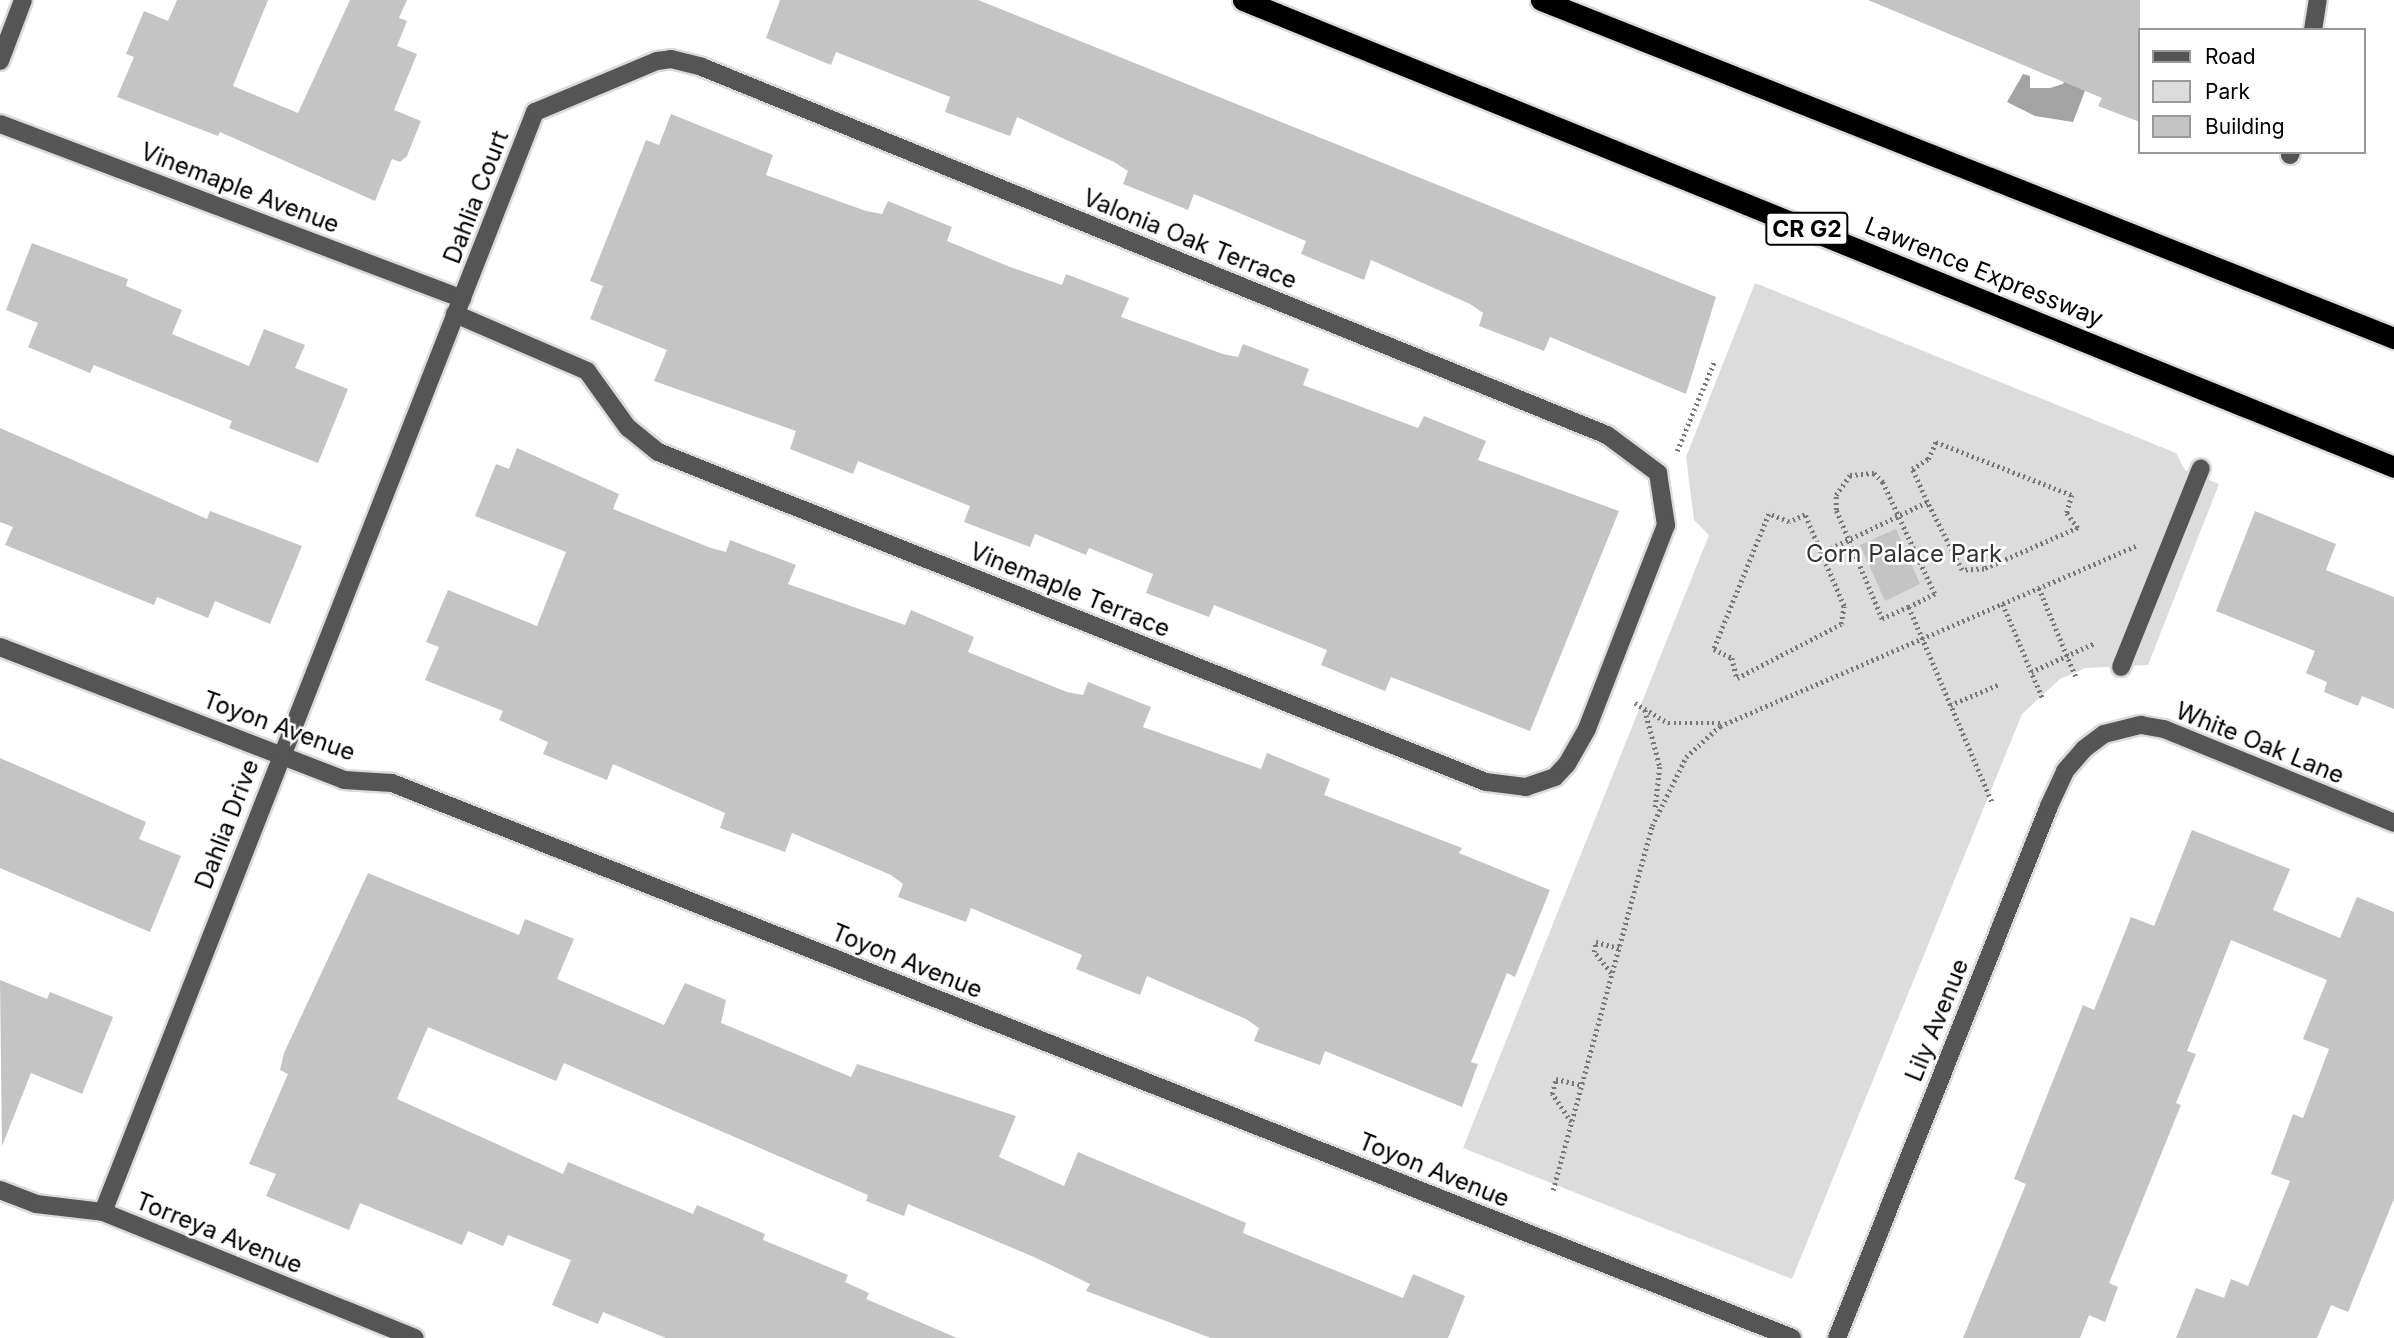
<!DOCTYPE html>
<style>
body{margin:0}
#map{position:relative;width:2394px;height:1338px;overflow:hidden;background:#fff;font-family:Inter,sans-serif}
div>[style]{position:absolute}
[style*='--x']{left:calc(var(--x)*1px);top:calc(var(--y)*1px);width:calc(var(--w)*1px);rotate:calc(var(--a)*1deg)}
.green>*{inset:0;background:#dcdcdc}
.water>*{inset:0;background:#a3a3a3}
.building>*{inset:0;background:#c4c4c4}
.path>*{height:4.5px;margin-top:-2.25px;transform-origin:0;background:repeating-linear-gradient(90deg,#777 0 2px,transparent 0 5.5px)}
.roads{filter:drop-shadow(2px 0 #dbdbdb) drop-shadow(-2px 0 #dbdbdb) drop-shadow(0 2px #dbdbdb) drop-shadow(0 -2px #dbdbdb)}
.minor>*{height:18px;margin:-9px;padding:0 9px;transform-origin:9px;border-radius:9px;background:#555}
.highway>*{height:21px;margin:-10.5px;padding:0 10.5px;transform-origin:10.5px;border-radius:10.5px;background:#000}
span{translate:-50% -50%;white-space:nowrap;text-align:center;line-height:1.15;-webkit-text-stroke:5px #fff;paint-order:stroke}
.shield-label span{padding:2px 5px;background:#fff;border:2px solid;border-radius:5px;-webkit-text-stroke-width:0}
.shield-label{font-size:23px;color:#000;font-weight:700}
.street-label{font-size:24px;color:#000}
.park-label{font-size:24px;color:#333}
.legend{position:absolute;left:2138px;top:28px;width:228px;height:126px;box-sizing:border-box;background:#fff;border:2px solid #999;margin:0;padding:9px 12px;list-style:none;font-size:21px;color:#000}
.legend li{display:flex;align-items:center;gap:14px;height:35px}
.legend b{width:35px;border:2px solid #999}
</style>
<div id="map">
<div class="green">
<div style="clip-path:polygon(1755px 283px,2176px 453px,2185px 470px,2219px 484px,2148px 665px,2085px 668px,2060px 679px,2022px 714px,1792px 1279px,1463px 1148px,1709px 535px,1694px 520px,1686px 457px)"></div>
</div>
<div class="water">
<div style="clip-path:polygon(2068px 73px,2088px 83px,2073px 122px,2035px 116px,2007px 102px,2023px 74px,2030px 76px,2030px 88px,2050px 88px,2063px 84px)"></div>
</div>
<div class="building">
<div style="clip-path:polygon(177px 0,268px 0,233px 86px,298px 113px,350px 0,407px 0,399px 18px,407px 21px,397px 46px,417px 54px,394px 110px,421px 121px,407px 156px,400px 162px,392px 159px,375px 201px,220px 132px,218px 136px,117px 97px,134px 57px,126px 54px,144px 11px,168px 21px)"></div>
<div style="clip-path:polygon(780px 0,978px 0,1716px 297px,1686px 394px,1550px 337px,1544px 351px,1479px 326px,1483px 313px,1470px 304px,1371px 260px,1364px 280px,1301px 254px,1306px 241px,1194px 194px,1188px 210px,1123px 184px,1128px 171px,1114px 162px,1017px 117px,1010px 136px,945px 112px,950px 97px,836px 52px,831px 65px,766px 38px)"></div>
<div style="clip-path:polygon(1868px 0,2140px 0,2140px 122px,2098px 106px,2102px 98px)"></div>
<div style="clip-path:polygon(671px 114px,773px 155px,766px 175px,866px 211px,882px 214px,888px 201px,952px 227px,947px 241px,1010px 267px,1062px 285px,1066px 274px,1129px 298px,1121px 317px,1223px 354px,1238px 357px,1243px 344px,1309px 369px,1303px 385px,1418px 428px,1424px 416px,1486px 441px,1478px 460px,1619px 511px,1530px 731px,1391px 677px,1385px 691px,1321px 665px,1327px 650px,1214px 605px,1209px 617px,1146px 593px,1153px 574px,1089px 548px,1086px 555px,1035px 534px,1030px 547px,964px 522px,970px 506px,858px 461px,853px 474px,790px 449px,796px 431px,654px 381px,667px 350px,590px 319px,603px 286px,590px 281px,646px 140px,659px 145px)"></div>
<div style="clip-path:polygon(32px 243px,128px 279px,126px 286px,182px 310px,172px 334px,249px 366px,264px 329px,305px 345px,295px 368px,348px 389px,318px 463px,229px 428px,232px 421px,94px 365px,90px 373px,28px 347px,38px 323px,6px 310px)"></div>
<div style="clip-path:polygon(0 428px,207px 519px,210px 511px,302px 546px,270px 624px,215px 601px,208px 618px,157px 597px,154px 605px,5px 545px,13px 527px,0 522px)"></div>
<div style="clip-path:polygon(517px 448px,619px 494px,613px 509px,711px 548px,726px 552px,730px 540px,796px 565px,788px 584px,905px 625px,911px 610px,974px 637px,968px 652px,1067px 692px,1083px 695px,1088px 682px,1151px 707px,1143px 727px,1261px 769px,1267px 753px,1330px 779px,1324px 795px,1462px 848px,1459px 853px,1550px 890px,1515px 977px,1507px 973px,1471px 1062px,1478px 1064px,1462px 1107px,1325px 1051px,1320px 1065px,1254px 1041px,1259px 1028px,1246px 1019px,1147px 976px,1140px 995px,1076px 969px,1082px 955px,971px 908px,966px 922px,898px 897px,903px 884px,891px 875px,792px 833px,785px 852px,720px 828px,725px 813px,613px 764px,607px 780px,543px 754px,548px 742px,499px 720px,503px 711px,425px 680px,439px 647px,426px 642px,448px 590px,537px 626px,566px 552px,475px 516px,496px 464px,509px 469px)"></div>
<div style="clip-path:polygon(2255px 511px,2336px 544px,2326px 570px,2394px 597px,2394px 709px,2362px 696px,2358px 706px,2324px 692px,2327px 682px,2306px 673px,2315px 651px,2216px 611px)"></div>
<div style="clip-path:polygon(1896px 529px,1920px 584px,1885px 601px,1860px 545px)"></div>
<div style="clip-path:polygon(0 758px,146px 822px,139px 839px,181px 856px,150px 932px,0 868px)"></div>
<div style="clip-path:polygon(2192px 830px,2290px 869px,2273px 910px,2340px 938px,2357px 897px,2394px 912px,2394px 1199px,2348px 1312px,2331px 1305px,2317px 1338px,2176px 1338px,2196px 1288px,2224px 1298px,2231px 1279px,2248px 1286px,2290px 1181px,2271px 1174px,2293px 1114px,2303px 1118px,2329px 1049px,2303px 1039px,2327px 980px,2231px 940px,2187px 1051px,2196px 1054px,2176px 1103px,2181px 1105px,2109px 1283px,2118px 1287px,2105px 1322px,2089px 1315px,2080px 1338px,1963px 1338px,2026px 1184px,2014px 1179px,2083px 1005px,2094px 1010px,2131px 917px,2154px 926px)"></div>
<div style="clip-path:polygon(368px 873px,519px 935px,525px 919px,574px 939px,557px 979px,664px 1025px,685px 983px,726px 1000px,721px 1023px,851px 1077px,857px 1064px,1016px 1116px,999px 1157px,1064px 1186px,1078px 1152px,1246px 1223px,1243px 1233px,1403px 1298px,1413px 1274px,1465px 1296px,1448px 1338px,1211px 1338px,1086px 1291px,1090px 1284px,1034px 1257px,908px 1204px,904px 1216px,866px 1201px,868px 1195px,564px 1063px,556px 1081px,428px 1027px,397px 1099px,563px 1174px,568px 1162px,693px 1214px,697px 1205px,765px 1234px,763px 1240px,848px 1275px,845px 1282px,869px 1293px,866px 1299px,957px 1338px,666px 1338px,603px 1312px,598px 1324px,552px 1305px,571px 1260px,508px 1235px,503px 1246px,468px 1231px,462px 1245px,360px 1203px,349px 1230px,266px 1196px,276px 1174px,249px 1164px,288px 1074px,280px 1070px,284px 1053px)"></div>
<div style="clip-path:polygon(0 980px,47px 999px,50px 992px,113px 1017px,82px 1094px,31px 1073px,2px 1146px)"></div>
</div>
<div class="path">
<div style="--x:1677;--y:451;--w:96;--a:-67.4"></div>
<div style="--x:1821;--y:553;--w:41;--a:-112.8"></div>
<div style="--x:1805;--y:515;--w:17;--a:156"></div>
<div style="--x:1789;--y:522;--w:22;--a:-158"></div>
<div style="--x:1769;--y:514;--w:146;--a:112.2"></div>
<div style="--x:1714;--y:649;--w:20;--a:27"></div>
<div style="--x:1732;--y:658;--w:21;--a:76"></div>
<div style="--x:1737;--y:678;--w:117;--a:-27.4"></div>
<div style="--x:1841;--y:624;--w:18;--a:-81"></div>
<div style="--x:1844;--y:606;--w:58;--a:-113.5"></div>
<div style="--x:1821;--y:553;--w:118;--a:-25.7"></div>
<div style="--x:1927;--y:502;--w:36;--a:-114"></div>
<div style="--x:1912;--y:469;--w:19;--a:-32"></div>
<div style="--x:1928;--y:459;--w:19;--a:-65"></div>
<div style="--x:1936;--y:442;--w:146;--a:21.3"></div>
<div style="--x:2072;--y:495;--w:19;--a:106"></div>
<div style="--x:2067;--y:513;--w:19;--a:54"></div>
<div style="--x:2078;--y:528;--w:103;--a:156.4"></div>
<div style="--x:1984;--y:569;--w:22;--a:177"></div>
<div style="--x:1962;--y:570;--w:76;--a:-117.2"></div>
<div style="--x:2039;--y:588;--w:96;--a:67.4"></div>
<div style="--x:2003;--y:604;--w:103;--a:67.2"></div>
<div style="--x:1909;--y:607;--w:30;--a:156"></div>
<div style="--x:1882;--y:619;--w:118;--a:-112.9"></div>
<div style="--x:1836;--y:510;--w:15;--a:-90"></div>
<div style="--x:1836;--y:495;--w:24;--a:-55"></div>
<div style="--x:1850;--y:475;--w:24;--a:-5"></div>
<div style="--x:1874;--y:473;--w:13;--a:45"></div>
<div style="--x:1883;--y:482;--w:123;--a:65.1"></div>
<div style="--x:1935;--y:594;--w:29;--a:153"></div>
<div style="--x:1909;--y:607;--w:214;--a:66.9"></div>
<div style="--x:2031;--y:672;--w:70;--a:-24.4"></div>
<div style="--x:1635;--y:703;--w:39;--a:31"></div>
<div style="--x:1668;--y:723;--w:54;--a:0"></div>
<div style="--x:1950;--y:705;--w:54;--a:-22.8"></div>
<div style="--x:1645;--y:710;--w:59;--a:75.3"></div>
<div style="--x:1660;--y:767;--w:44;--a:96.5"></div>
<div style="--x:1611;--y:973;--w:27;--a:-129"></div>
<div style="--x:1594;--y:952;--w:10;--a:-79"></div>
<div style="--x:1596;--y:942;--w:24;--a:15"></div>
<div style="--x:1571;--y:1122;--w:34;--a:-124"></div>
<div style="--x:1552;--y:1094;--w:16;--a:-75"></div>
<div style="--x:1556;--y:1079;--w:26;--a:13"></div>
<div style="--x:1553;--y:1190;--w:377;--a:-74.8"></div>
<div style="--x:1652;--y:826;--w:77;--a:-63.8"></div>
<div style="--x:1686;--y:757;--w:46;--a:-42.4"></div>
<div style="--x:1720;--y:726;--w:453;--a:-23.4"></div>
</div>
<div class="roads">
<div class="minor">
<div style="--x:2313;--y:30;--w:30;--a:-81"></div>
<div style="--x:0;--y:61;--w:65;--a:-69.3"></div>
<div style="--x:0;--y:124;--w:494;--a:20.7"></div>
<div style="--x:2290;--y:155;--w:3;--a:-72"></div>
<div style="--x:0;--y:647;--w:369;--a:21.1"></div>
<div style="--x:344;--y:780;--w:48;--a:3.6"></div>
<div style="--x:392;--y:783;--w:1506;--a:21.62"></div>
<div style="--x:2121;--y:667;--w:214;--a:-68.1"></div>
<div style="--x:0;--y:1190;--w:39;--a:21"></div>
<div style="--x:36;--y:1204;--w:67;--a:6.8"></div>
<div style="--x:103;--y:1212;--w:336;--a:22"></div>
<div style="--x:103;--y:1212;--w:1182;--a:-68.56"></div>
<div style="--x:535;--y:112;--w:132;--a:-22.7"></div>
<div style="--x:657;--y:61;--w:14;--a:-8"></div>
<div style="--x:671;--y:59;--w:32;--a:14"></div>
<div style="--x:702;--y:67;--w:977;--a:22.13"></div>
<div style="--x:1607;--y:435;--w:64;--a:36.7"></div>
<div style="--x:1658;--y:473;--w:53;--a:81.3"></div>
<div style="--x:1666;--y:525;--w:219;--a:111.2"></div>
<div style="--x:1587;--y:729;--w:40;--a:119.7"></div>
<div style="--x:1567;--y:764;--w:18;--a:133"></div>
<div style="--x:1555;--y:777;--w:31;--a:161"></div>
<div style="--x:1526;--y:787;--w:40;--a:-172.9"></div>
<div style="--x:1486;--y:782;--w:891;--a:-158.27"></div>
<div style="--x:658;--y:452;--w:38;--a:-141"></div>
<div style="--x:628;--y:428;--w:70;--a:-125.7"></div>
<div style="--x:587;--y:371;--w:144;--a:-156.6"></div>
<div style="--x:1837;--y:1338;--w:573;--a:-68.27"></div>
<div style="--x:2049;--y:806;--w:38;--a:-65"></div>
<div style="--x:2065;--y:771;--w:29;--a:-49"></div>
<div style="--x:2084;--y:749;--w:25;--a:-37"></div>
<div style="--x:2104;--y:734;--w:38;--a:-14"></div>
<div style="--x:2141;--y:725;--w:23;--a:10"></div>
<div style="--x:2164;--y:729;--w:248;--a:22.2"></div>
</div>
<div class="highway">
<div style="--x:1243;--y:0;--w:1242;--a:22.08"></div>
<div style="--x:1541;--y:0;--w:918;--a:21.62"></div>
</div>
</div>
<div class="shield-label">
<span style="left:1807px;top:229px">CR G2</span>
</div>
<div class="street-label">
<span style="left:240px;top:188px;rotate:21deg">Vinemaple Avenue</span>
<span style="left:476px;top:197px;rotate:-69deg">Dahlia Court</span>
<span style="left:1190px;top:239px;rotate:22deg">Valonia Oak Terrace</span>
<span style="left:1984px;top:272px;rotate:22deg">Lawrence Expressway</span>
<span style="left:1070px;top:590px;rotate:22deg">Vinemaple Terrace</span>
<span style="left:279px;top:726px;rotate:20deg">Toyon Avenue</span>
<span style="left:2260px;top:743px;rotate:22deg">White Oak Lane</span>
<span style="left:227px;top:824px;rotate:-69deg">Dahlia Drive</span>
<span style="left:907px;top:961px;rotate:22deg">Toyon Avenue</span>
<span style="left:1937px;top:1020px;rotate:-68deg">Lily Avenue</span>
<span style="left:1434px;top:1170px;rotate:22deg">Toyon Avenue</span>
<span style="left:219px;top:1233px;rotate:22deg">Torreya Avenue</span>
</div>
<div class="park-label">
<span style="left:1904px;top:554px">Corn Palace Park</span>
</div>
<ul class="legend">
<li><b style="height:9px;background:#555"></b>Road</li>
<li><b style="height:19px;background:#dcdcdc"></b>Park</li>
<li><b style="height:19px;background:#c4c4c4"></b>Building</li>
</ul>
</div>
